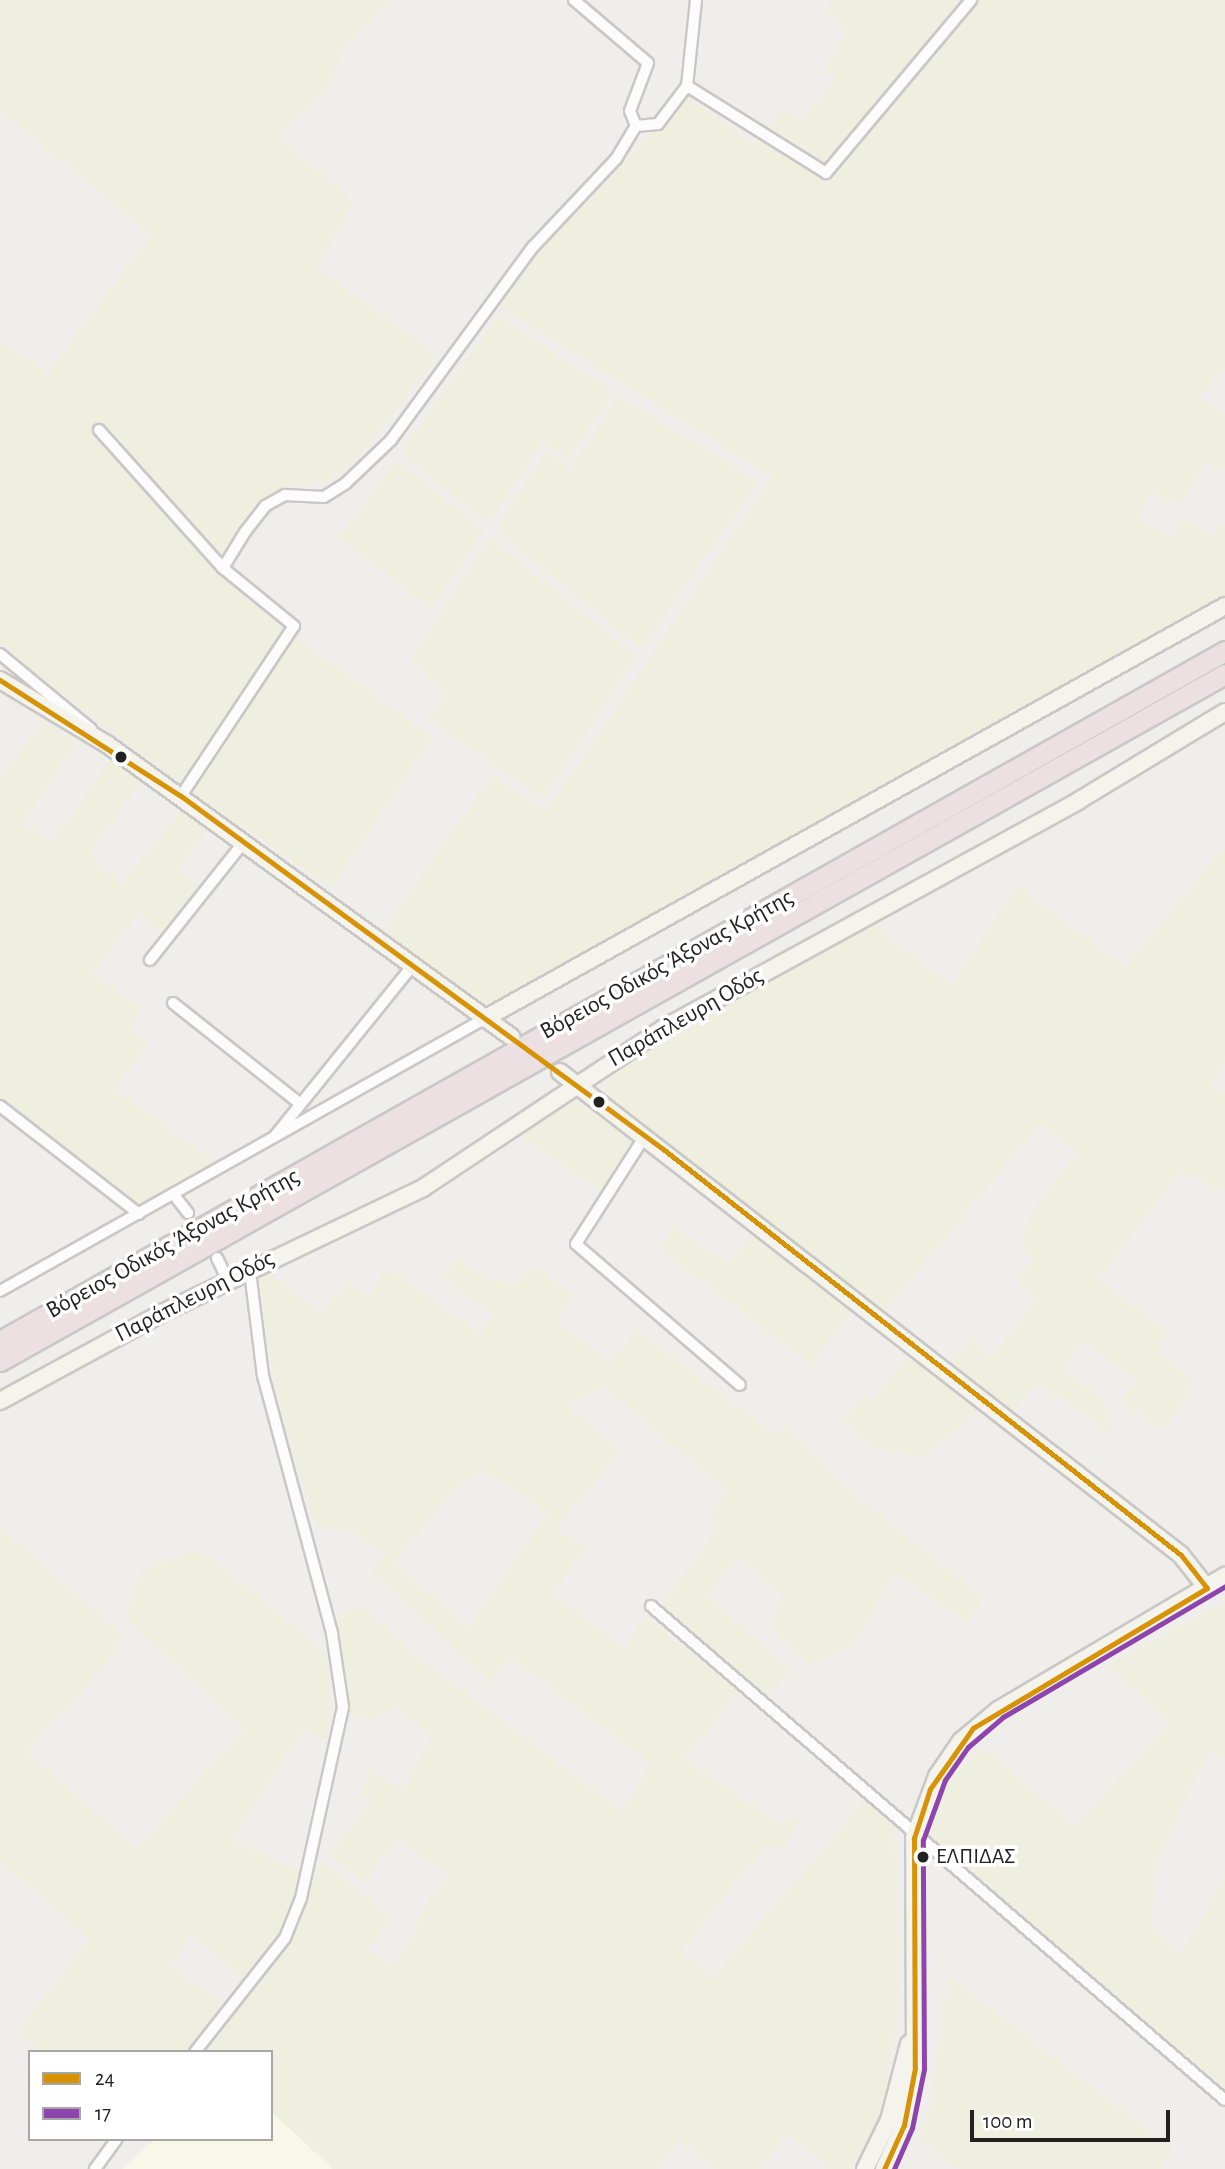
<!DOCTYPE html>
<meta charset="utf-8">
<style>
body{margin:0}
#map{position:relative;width:1225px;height:2169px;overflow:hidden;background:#f0eeeb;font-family:"Alegreya Sans",sans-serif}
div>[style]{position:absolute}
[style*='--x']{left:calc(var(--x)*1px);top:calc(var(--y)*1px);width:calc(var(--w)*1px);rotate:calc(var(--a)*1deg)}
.education>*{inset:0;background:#f8f7e8}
.farmland>*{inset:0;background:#efefdf}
.roads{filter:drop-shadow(2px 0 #c9c8c7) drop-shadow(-2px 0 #c9c8c7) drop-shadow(0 2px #c9c8c7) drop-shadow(0 -2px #c9c8c7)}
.street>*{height:10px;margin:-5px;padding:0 5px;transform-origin:5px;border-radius:5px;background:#fdfcfc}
.secondary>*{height:16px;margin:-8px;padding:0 8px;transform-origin:8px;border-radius:8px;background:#f4f4ed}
.highway>*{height:19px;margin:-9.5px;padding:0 9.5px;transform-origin:9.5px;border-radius:9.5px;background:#ece0e2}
.bus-1>*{height:5px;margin:-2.5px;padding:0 2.5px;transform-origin:2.5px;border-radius:2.5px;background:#d79205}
.bus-2>*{height:5px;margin:-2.5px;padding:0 2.5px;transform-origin:2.5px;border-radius:2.5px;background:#8e44ad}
.dots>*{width:19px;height:19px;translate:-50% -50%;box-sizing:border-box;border:4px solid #fff;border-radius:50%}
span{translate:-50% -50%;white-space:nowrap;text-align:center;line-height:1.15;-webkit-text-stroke:7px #fff;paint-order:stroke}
.bus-label{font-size:22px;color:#222}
.left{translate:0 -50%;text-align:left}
.street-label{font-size:24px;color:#222}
.legend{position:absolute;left:28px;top:2050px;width:245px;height:91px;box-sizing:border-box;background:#fff;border:2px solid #a7a7a7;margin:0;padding:9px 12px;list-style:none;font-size:21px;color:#222}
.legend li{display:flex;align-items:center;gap:14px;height:35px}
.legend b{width:35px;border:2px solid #a7a7a7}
.scale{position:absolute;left:970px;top:2110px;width:200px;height:32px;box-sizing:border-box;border:4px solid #222;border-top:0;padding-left:9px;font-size:21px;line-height:24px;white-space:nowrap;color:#222;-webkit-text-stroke:5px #fff;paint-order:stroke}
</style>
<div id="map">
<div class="education">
<div style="clip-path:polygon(271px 2111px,333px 2169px,122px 2169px,155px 2139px,271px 2139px)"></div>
</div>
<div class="farmland">
<div style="clip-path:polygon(0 0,392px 0,342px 48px,327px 90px,278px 136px,353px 202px,317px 268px,438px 356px,363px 451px,328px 481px,287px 487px,247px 513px,215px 569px,282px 628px,432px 737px,331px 888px,178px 783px,0 645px,0 340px,48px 373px,151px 235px,0 110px)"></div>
<div style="clip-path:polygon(833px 0,1225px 0,1225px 367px,1199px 397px,1225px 416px,1225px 470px,1205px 462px,1179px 506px,1154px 493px,1137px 517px,1171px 538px,1187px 520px,1214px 536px,1225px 523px,1225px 595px,483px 1008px,383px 931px,492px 776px,546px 811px,772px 477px,500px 307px,540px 247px,687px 97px,754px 145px,782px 110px,803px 122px,836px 78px,825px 71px,848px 30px,825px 12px)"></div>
<div style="clip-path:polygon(498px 316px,614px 392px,567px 461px,543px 442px,488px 524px,400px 453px)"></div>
<div style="clip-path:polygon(619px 396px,758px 482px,641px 648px,495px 530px,548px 451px,571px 469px)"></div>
<div style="clip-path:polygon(396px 460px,484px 530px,432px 609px,340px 538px)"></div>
<div style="clip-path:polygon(490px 538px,636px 655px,543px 799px,429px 719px,447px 695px,411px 659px)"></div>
<div style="clip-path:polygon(42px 722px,78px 742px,21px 823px,53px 842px,111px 760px,140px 782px,94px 847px,95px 862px,122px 885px,182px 809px,208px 829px,177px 870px,199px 887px,163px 933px,139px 913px,90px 973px,142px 1009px,129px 1030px,147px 1043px,115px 1090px,214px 1162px,138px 1204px,0 1098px,0 779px)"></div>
<div style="clip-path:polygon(1225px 847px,1225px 1060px,1212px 1086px,1225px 1092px,1225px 1191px,1180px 1171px,1097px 1279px,1168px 1333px,1158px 1351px,1194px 1382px,1165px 1430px,1120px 1401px,1137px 1381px,1082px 1341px,1063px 1371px,1103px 1399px,1110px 1432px,1036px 1382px,1013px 1411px,993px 1398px,924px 1457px,878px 1450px,844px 1423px,863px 1394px,872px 1400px,910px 1356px,939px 1377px,971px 1340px,992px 1358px,1020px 1321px,1036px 1297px,1017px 1280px,1033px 1259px,1020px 1243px,1036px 1206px,1078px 1154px,1040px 1123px,882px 1314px,626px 1112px,605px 1092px,606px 1081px,619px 1068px,872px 924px,952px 986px,1017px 886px,1125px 967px)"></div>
<div style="clip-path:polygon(570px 1097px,635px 1139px,601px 1191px,521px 1136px)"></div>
<div style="clip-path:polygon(673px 1228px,729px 1263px,753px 1235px,853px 1311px,811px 1364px,660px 1250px)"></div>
<div style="clip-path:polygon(evenodd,457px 1258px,485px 1279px,518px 1284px,533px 1267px,574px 1295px,557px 1322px,611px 1363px,637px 1331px,775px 1435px,786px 1424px,844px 1486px,983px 1598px,966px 1621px,895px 1573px,854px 1644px,809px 1665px,770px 1625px,784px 1597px,737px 1557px,707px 1596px,791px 1670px,766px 1697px,660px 1608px,718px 1528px,712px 1515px,727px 1491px,604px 1386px,566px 1404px,619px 1451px,556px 1529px,586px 1547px,552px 1595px,624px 1647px,646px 1617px,739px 1691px,683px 1758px,781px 1825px,792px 1813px,801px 1822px,779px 1852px,766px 1844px,680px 1951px,713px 1979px,865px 1800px,894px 1825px,899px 2004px,882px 2110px,850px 2169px,831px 2169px,787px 2134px,757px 2169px,716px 2169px,679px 2140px,657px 2169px,333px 2169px,271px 2111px,271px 2052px,213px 2052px,206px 2034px,189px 2052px,40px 2052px,18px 2032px,89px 1939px,0 1861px,0 1527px,120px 1634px,113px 1656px,26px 1752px,137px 1849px,244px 1730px,126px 1618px,142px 1571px,192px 1551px,208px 1556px,326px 1653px,332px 1713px,327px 1740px,303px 1730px,231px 1840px,315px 1879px,321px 1860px,392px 1919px,367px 1950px,392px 1965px,420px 1926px,414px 1921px,449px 1875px,397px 1839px,364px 1882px,330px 1855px,373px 1797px,361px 1792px,371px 1772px,404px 1789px,432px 1737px,396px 1707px,371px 1720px,351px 1715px,337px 1618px,358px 1604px,411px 1652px,621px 1811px,640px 1786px,650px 1763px,510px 1657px,490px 1683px,372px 1571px,385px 1555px,356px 1533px,318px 1526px,310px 1509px,277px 1393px,258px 1279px,270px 1273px,322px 1314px,346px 1283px,368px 1296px,387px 1268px,480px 1334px,494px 1316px,443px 1278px,457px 1258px,481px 1469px,549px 1512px,468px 1628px,393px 1562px,455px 1488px,481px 1469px,457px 1258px,192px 1936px,241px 1976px,226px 2006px,169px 1966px,192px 1936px)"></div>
<div style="clip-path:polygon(1225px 1602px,1225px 1762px,1212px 1751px,1201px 1764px,1154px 1867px,1151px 1930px,1182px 1954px,1225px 1875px,1225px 2088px,928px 1841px,946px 1786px,981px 1747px,1075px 1826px,1171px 1722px,1107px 1665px)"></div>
<div style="clip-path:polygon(949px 1977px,1173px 2150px,1160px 2169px,959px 2169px,919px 2139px,929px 2113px)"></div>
</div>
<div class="roads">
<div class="street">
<div style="--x:574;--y:0;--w:97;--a:40.4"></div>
<div style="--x:648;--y:63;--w:51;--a:110.6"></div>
<div style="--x:630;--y:111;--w:16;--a:68"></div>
<div style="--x:636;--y:126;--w:22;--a:-5"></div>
<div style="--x:658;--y:124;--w:48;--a:-52.7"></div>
<div style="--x:687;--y:86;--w:164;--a:32"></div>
<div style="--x:826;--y:173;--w:226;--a:-50"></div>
<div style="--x:687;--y:86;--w:86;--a:-84"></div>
<div style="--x:99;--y:430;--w:186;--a:48.1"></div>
<div style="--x:0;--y:654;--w:118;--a:39.5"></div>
<div style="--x:181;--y:796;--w:204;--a:-56.4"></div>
<div style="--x:294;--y:626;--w:92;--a:-140.8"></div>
<div style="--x:223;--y:568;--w:42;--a:-58.6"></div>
<div style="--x:245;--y:532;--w:33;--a:-52"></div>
<div style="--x:265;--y:506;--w:23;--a:-29"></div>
<div style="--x:285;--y:495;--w:39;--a:3"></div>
<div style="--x:324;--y:497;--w:25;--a:-32"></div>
<div style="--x:345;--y:484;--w:64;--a:-43.7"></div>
<div style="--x:391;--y:440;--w:240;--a:-53.7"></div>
<div style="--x:533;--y:247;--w:121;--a:-46.7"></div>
<div style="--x:616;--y:159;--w:39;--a:-59"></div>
<div style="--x:150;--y:960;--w:151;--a:-51.5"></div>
<div style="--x:173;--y:1003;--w:161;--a:38.4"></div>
<div style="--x:0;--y:1106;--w:176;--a:37.8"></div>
<div style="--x:275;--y:1136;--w:220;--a:-51.1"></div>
<div style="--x:645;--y:1136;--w:128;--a:122.6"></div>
<div style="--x:576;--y:1244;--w:216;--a:40.7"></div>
<div style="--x:174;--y:1195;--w:23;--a:52"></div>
<div style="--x:217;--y:1258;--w:25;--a:64"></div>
<div style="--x:0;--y:1291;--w:555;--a:-29.34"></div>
<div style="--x:651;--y:1606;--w:757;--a:40.72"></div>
<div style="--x:195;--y:2052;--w:145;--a:-51.7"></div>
<div style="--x:285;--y:1938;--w:43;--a:-68.2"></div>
<div style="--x:301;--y:1898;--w:196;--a:-77.6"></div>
<div style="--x:343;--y:1707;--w:75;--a:-98.5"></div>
<div style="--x:332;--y:1633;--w:266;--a:-105"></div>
<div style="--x:263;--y:1376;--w:105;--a:-97.1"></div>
<div style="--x:95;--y:2169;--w:37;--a:-54"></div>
</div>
<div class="secondary">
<div style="--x:0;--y:680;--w:126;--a:31"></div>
<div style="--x:108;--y:745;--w:498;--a:35.9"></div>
<div style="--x:484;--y:1019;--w:848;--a:-29.13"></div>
<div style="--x:560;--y:1072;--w:787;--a:37.87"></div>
<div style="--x:1181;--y:1555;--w:42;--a:51.8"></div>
<div style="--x:0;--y:1401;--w:184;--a:-28.5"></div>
<div style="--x:162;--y:1313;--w:289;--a:-25.6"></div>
<div style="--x:423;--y:1188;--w:289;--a:-33.6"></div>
<div style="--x:664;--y:1028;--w:472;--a:-28.7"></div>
<div style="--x:1078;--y:801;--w:172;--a:-31.2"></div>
<div style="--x:865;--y:2169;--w:55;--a:-63.9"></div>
<div style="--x:889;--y:2120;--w:79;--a:-75.3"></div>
<div style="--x:884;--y:2169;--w:48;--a:-65.6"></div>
<div style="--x:904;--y:2125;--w:58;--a:-79.1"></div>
<div style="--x:915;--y:2068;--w:230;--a:-90.2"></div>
<div style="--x:914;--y:1838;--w:66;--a:-69.6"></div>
<div style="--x:937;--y:1776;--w:42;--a:-55.6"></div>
<div style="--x:961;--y:1741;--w:48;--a:-40"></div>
<div style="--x:998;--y:1710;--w:264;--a:-30.6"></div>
</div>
<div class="highway">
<div style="--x:0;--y:1341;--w:1406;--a:-29.39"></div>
<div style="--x:0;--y:1361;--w:1404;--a:-29.28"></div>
</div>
</div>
<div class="bus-1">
<div style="--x:0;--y:680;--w:215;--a:32.7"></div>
<div style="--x:181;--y:796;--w:597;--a:36.22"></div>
<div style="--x:663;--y:1149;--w:658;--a:38.09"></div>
<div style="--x:1181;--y:1555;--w:42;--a:51.8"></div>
<div style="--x:1207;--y:1588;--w:273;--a:149.1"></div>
<div style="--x:973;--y:1728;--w:75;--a:125.2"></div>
<div style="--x:930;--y:1789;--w:52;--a:108.1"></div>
<div style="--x:914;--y:1838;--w:230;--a:89.8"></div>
<div style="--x:915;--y:2068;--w:58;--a:100.9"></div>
<div style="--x:904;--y:2125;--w:48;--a:114.4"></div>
</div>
<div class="bus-2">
<div style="--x:894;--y:2169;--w:45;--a:-66.3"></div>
<div style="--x:912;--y:2128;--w:60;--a:-78.5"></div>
<div style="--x:924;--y:2069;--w:229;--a:-90.3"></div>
<div style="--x:923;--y:1840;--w:64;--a:-69.9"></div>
<div style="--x:945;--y:1780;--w:40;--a:-55.1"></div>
<div style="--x:968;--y:1747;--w:46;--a:-40.6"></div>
<div style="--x:1003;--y:1717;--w:258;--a:-30.5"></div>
</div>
<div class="dots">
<div style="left:121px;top:757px;background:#222"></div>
<div style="left:599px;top:1102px;background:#222"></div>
<div style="left:923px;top:1857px;background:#222"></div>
</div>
<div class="bus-label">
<span class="left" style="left:936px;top:1857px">ΕΛΠΙΔΑΣ</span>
</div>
<div class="street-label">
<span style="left:667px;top:965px;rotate:-29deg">Βόρειος Οδικός Άξονας Κρήτης</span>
<span style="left:686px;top:1018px;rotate:-30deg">Παράπλευρη Οδός</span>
<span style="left:173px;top:1244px;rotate:-29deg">Βόρειος Οδικός Άξονας Κρήτης</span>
<span style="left:195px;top:1297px;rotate:-27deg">Παράπλευρη Οδός</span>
</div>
<ul class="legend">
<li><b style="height:9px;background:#d79205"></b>24</li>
<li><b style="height:9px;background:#8e44ad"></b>17</li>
</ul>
<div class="scale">100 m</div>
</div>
